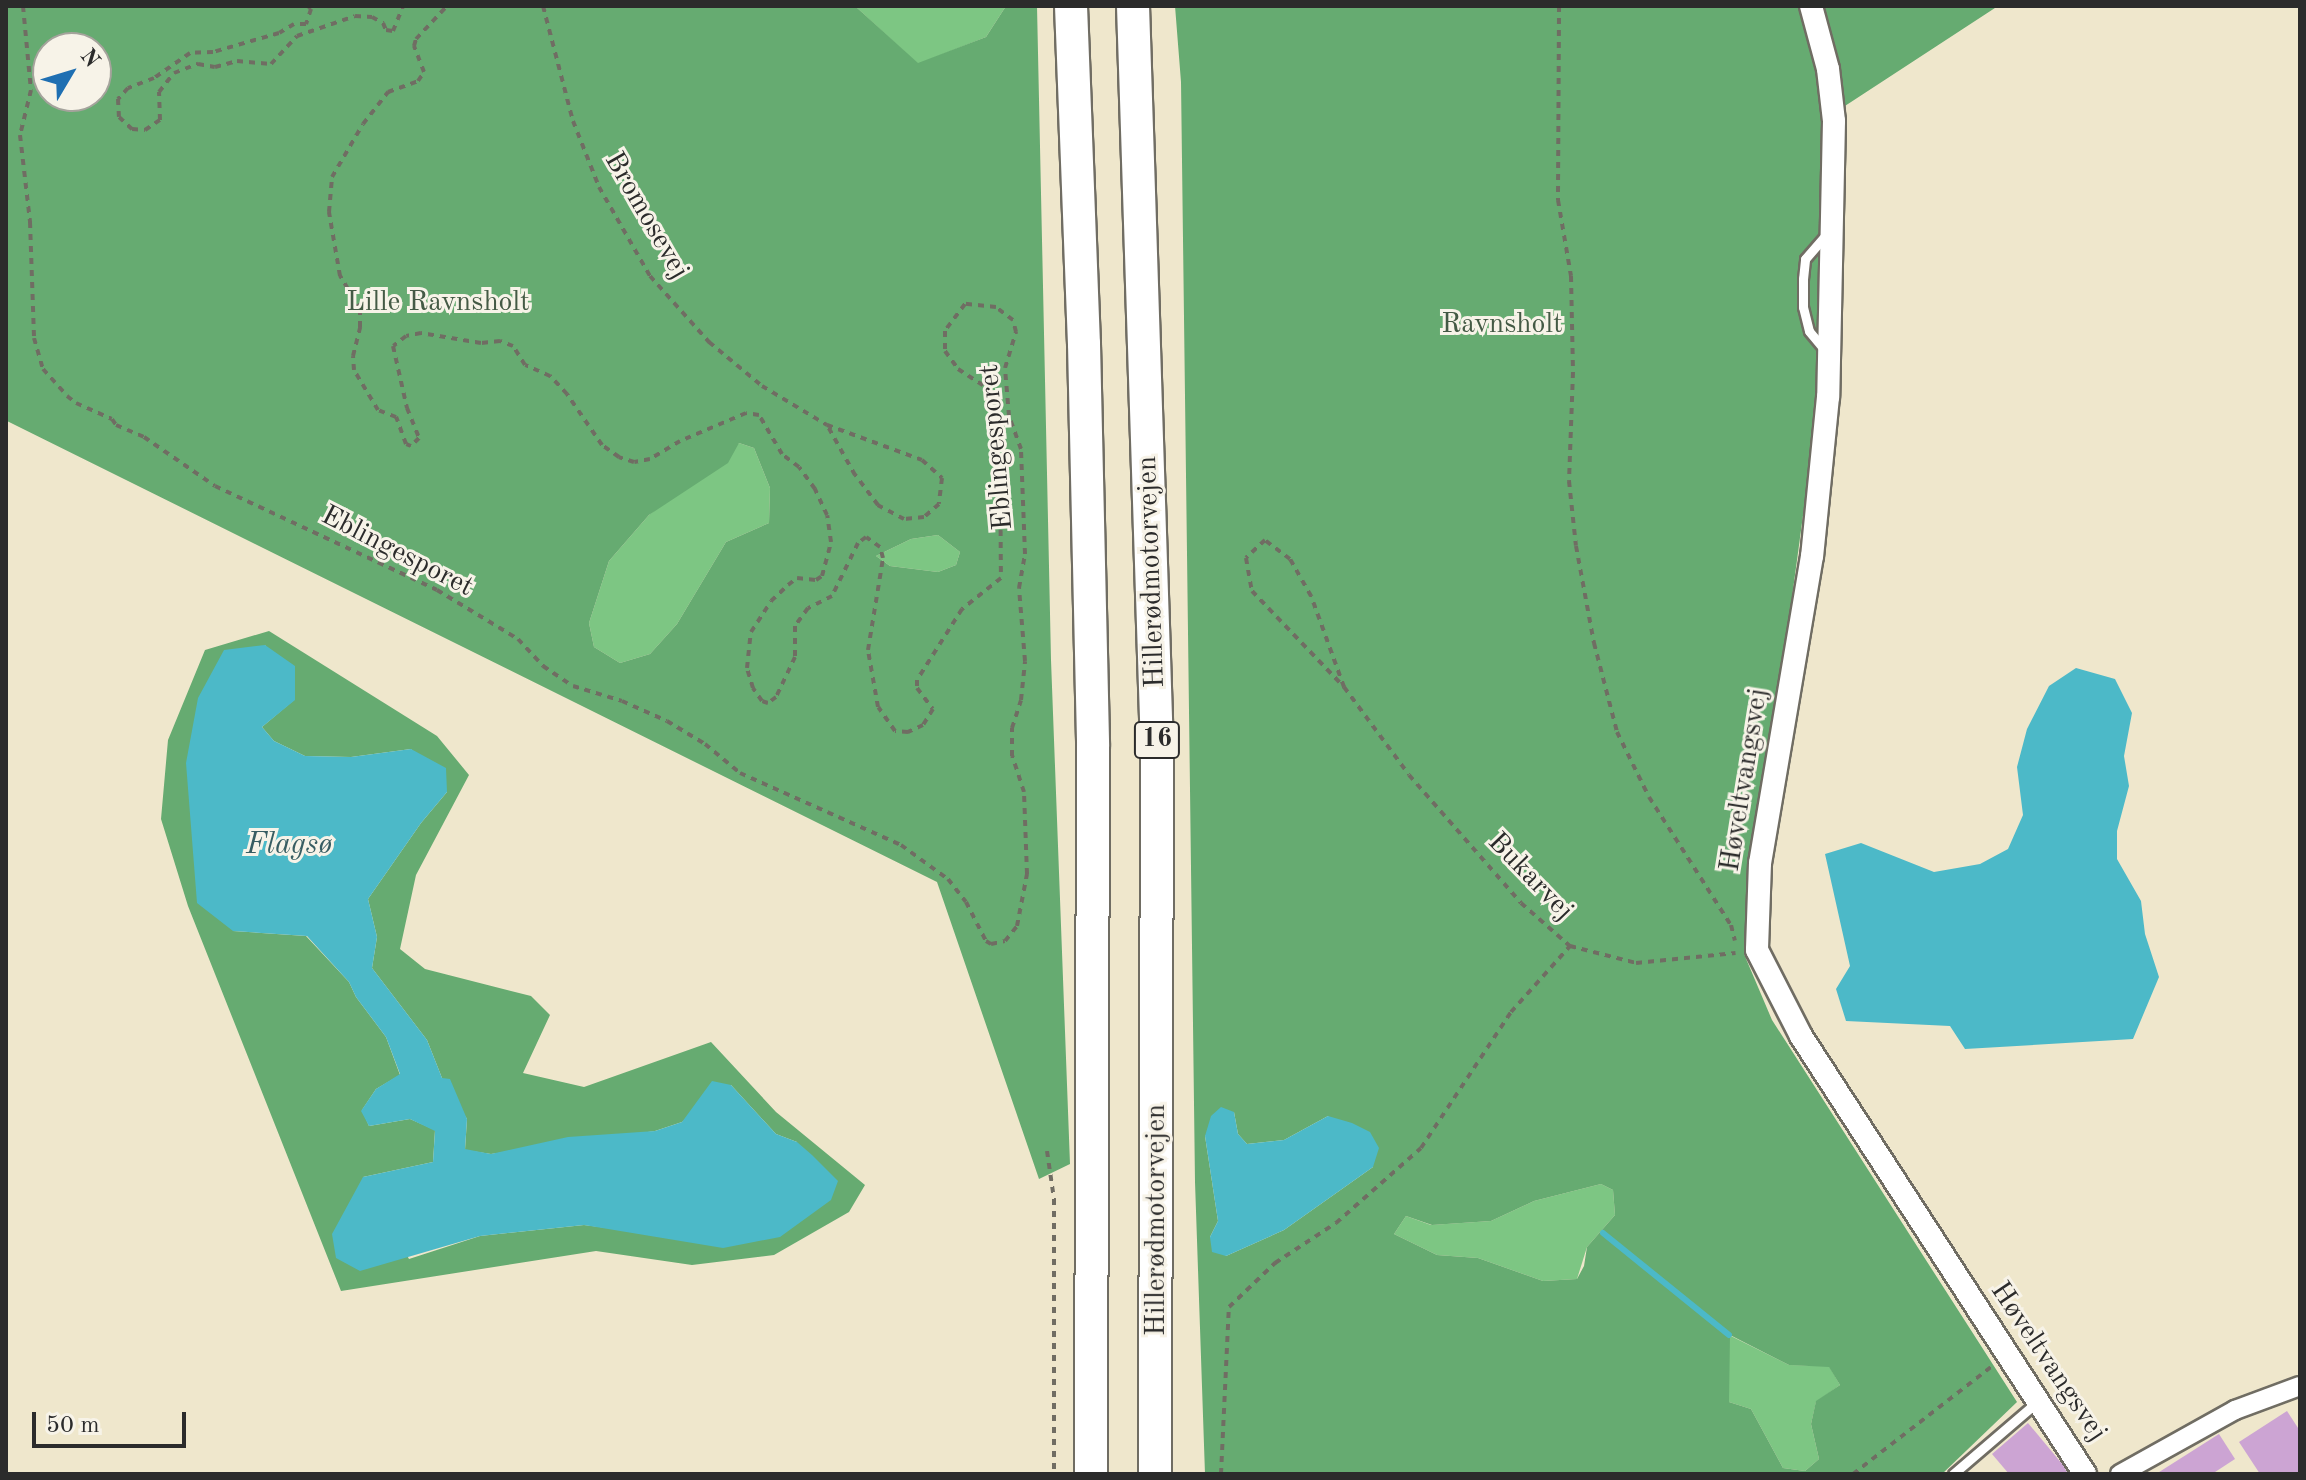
<!DOCTYPE html>
<meta charset="utf-8">
<style>
body{margin:0}
#map{position:relative;width:2306px;height:1480px;overflow:hidden;background:#efe7cc;font-family:"Old Standard TT",serif}
div>[style]{position:absolute}
[style*='--x']{left:calc(var(--x)*1px);top:calc(var(--y)*1px);width:calc(var(--w)*1px);rotate:calc(var(--a)*1deg)}
.green>*{inset:0;background:#7dc683}
.forest>*{inset:0;background:#66ab71}
.water>*{inset:0;background:#4cb9c8}
.stream>*{height:6px;margin:-3px;padding:0 3px;transform-origin:3px;border-radius:3px;background:#4cb9c8}
.building>*{inset:0;background:#cca4d3}
.path>*{height:4px;margin-top:-2px;transform-origin:0;background:repeating-linear-gradient(90deg,#706d63 0 6px,transparent 0 12px)}
.roads{filter:drop-shadow(2px 0 #706d63) drop-shadow(-2px 0 #706d63) drop-shadow(0 2px #706d63) drop-shadow(0 -2px #706d63)}
.service>*{height:9px;margin:-4.5px;padding:0 4.5px;transform-origin:4.5px;border-radius:4.5px;background:#fff}
.minor>*{height:18px;margin:-9px;padding:0 9px;transform-origin:9px;border-radius:9px;background:#fff}
.tertiary>*{height:22px;margin:-11px;padding:0 11px;transform-origin:11px;border-radius:11px;background:#fff}
.motorway>*{height:32px;margin:-16px;padding:0 16px;transform-origin:16px;border-radius:16px;background:#fff}
span{translate:-50% -50%;white-space:nowrap;text-align:center;line-height:1.15;-webkit-text-stroke:6px #f7f3e8;paint-order:stroke}
.shield-label span{padding:2px 6px;background:#f7f3e8;border:2px solid;border-radius:6px;-webkit-text-stroke-width:0}
.shield-label{font-size:26px;color:#2b2b2b;font-weight:700}
.street-label{font-size:28px;color:#2b2b2b}
.park-label{font-size:28px;color:#445a45}
.water-label{font-size:30px;color:#375d62;font-style:italic}
.frame{position:absolute;inset:0;border:8px solid #2b2b2b;pointer-events:none}
.north{position:absolute;left:32px;top:32px;width:80px;height:80px;box-sizing:border-box;background:#f7f3e8;border:2px solid #a5a39c;border-radius:50%;rotate:52deg;font-size:22px;font-weight:700;line-height:32px;text-align:center;color:#2b2b2b}
.north::after{content:'';display:block;margin:auto;width:28px;height:36px;background:#1f6fb2;clip-path:polygon(50% 0,100% 100%,50% 72%,0 100%)}
.scale{position:absolute;left:32px;top:1412px;width:154px;height:36px;box-sizing:border-box;border:4px solid #2b2b2b;border-top:0;padding-left:10px;font-size:24px;line-height:28px;white-space:nowrap;color:#2b2b2b;-webkit-text-stroke:6px #f7f3e8;paint-order:stroke}
</style>
<div id="map">
<div class="green">
<div style="clip-path:polygon(855px 6px,1006px 6px,986px 37px,918px 64px)"></div>
<div style="clip-path:polygon(739px 443px,754px 448px,770px 488px,769px 523px,726px 542px,677px 624px,650px 654px,620px 663px,594px 647px,589px 623px,609px 561px,649px 515px)"></div>
<div style="clip-path:polygon(938px 535px,960px 552px,956px 565px,938px 572px,890px 566px,876px 556px,911px 539px)"></div>
<div style="clip-path:polygon(1601px 1184px,1613px 1190px,1615px 1215px,1587px 1247px,1577px 1279px,1543px 1281px,1478px 1258px,1437px 1255px,1394px 1234px,1406px 1216px,1431px 1225px,1491px 1221px,1534px 1201px)"></div>
<div style="clip-path:polygon(1729px 1335px,1789px 1365px,1829px 1366px,1840px 1385px,1816px 1402px,1811px 1424px,1819px 1459px,1805px 1471px,1783px 1468px,1751px 1409px,1729px 1402px)"></div>
</div>
<div class="forest">
<div style="clip-path:polygon(evenodd,6px 6px,855px 6px,918px 63px,986px 37px,1006px 6px,1037px 6px,1051px 660px,1070px 1164px,1039px 1179px,937px 882px,7px 421px,6px 6px,48px 48px,96px 48px,96px 96px,48px 96px,48px 48px,6px 6px,739px 443px,754px 448px,770px 488px,769px 523px,726px 542px,677px 624px,650px 654px,620px 663px,594px 647px,589px 623px,609px 561px,649px 515px,728px 463px,739px 443px,6px 6px,938px 535px,960px 552px,956px 565px,938px 572px,890px 566px,876px 556px,911px 539px,938px 535px)"></div>
<div style="clip-path:polygon(evenodd,1175px 6px,1998px 6px,1825px 119px,1818px 404px,1744px 954px,1772px 1020px,2017px 1402px,1942px 1474px,1205px 1474px,1195px 1182px,1181px 82px,1175px 6px,1234px 1112px,1238px 1134px,1247px 1144px,1284px 1140px,1328px 1116px,1373px 1167px,1284px 1230px,1226px 1256px,1210px 1237px,1218px 1221px,1205px 1136px,1234px 1112px,1175px 6px,1601px 1184px,1613px 1190px,1615px 1215px,1587px 1247px,1584px 1266px,1577px 1279px,1543px 1281px,1478px 1258px,1437px 1255px,1394px 1234px,1406px 1216px,1432px 1225px,1491px 1221px,1534px 1201px,1601px 1184px,1175px 6px,1730px 1335px,1789px 1365px,1829px 1367px,1840px 1385px,1816px 1401px,1811px 1424px,1819px 1459px,1805px 1471px,1783px 1468px,1751px 1409px,1729px 1402px,1730px 1335px)"></div>
<div style="clip-path:polygon(evenodd,269px 631px,437px 736px,469px 775px,416px 875px,400px 949px,425px 969px,531px 996px,550px 1015px,523px 1073px,584px 1087px,711px 1042px,776px 1112px,865px 1185px,849px 1212px,774px 1255px,692px 1265px,596px 1251px,341px 1291px,188px 906px,161px 819px,168px 740px,205px 650px,269px 631px,265px 645px,294px 700px,262px 727px,274px 741px,305px 756px,351px 757px,411px 749px,447px 792px,421px 823px,368px 899px,377px 937px,372px 968px,427px 1040px,442px 1078px,467px 1119px,465px 1150px,491px 1154px,655px 1131px,682px 1122px,731px 1085px,776px 1134px,797px 1142px,647px 1233px,584px 1225px,480px 1236px,409px 1259px,363px 1177px,433px 1162px,435px 1130px,410px 1119px,369px 1126px,362px 1110px,376px 1089px,400px 1075px,386px 1037px,356px 997px,349px 982px,306px 936px,233px 931px,265px 645px)"></div>
</div>
<div class="water">
<div style="clip-path:polygon(265px 645px,295px 666px,295px 700px,262px 727px,274px 741px,305px 756px,351px 757px,411px 749px,446px 768px,447px 792px,421px 823px,368px 899px,377px 937px,372px 968px,427px 1040px,442px 1078px,450px 1079px,467px 1119px,465px 1149px,491px 1154px,568px 1137px,655px 1131px,682px 1122px,712px 1081px,731px 1085px,776px 1134px,797px 1142px,812px 1155px,838px 1181px,831px 1200px,780px 1237px,723px 1248px,584px 1225px,480px 1236px,360px 1271px,336px 1258px,332px 1234px,363px 1177px,433px 1162px,435px 1131px,410px 1119px,369px 1126px,361px 1111px,376px 1089px,400px 1074px,386px 1037px,356px 997px,349px 982px,307px 936px,233px 931px,197px 903px,186px 763px,198px 698px,224px 650px)"></div>
<div style="clip-path:polygon(2076px 668px,2115px 679px,2132px 713px,2124px 756px,2129px 786px,2117px 831px,2117px 859px,2141px 901px,2145px 934px,2159px 977px,2133px 1039px,1965px 1049px,1950px 1026px,1846px 1021px,1836px 989px,1850px 966px,1825px 854px,1861px 843px,1934px 872px,1980px 864px,2008px 849px,2023px 815px,2017px 767px,2027px 729px,2049px 686px)"></div>
<div style="clip-path:polygon(1221px 1107px,1234px 1112px,1238px 1134px,1247px 1144px,1284px 1140px,1328px 1116px,1352px 1123px,1370px 1132px,1379px 1148px,1373px 1167px,1284px 1230px,1226px 1256px,1212px 1252px,1210px 1237px,1218px 1221px,1205px 1136px,1211px 1116px)"></div>
</div>
<div class="stream">
<div style="--x:1603;--y:1233;--w:162;--a:39"></div>
</div>
<div class="building">
<div style="clip-path:polygon(2287px 1411px,2300px 1431px,2300px 1474px,2260px 1474px,2239px 1442px)"></div>
<div style="clip-path:polygon(2028px 1423px,2063px 1465px,2068px 1474px,2009px 1474px,1992px 1454px)"></div>
<div style="clip-path:polygon(2219px 1434px,2235px 1459px,2212px 1474px,2156px 1474px)"></div>
</div>
<div class="path">
<div style="--x:23;--y:6;--w:84;--a:84.6"></div>
<div style="--x:31;--y:90;--w:46;--a:103.7"></div>
<div style="--x:20;--y:135;--w:88;--a:83.4"></div>
<div style="--x:30;--y:222;--w:116;--a:88"></div>
<div style="--x:34;--y:338;--w:32;--a:74"></div>
<div style="--x:43;--y:369;--w:36;--a:48"></div>
<div style="--x:67;--y:396;--w:11;--a:38"></div>
<div style="--x:76;--y:403;--w:39;--a:24"></div>
<div style="--x:112;--y:419;--w:7;--a:56"></div>
<div style="--x:116;--y:425;--w:30;--a:23"></div>
<div style="--x:144;--y:437;--w:86;--a:34.6"></div>
<div style="--x:215;--y:486;--w:245;--a:25.1"></div>
<div style="--x:437;--y:590;--w:95;--a:31.2"></div>
<div style="--x:518;--y:639;--w:37;--a:47"></div>
<div style="--x:543;--y:666;--w:36;--a:34"></div>
<div style="--x:573;--y:686;--w:51;--a:17"></div>
<div style="--x:622;--y:701;--w:49;--a:24"></div>
<div style="--x:667;--y:721;--w:44;--a:31.2"></div>
<div style="--x:705;--y:744;--w:45;--a:39.6"></div>
<div style="--x:740;--y:773;--w:176;--a:24.1"></div>
<div style="--x:901;--y:845;--w:58;--a:35.9"></div>
<div style="--x:948;--y:879;--w:29;--a:52"></div>
<div style="--x:966;--y:902;--w:44;--a:62.9"></div>
<div style="--x:986;--y:941;--w:6;--a:31"></div>
<div style="--x:991;--y:944;--w:14;--a:-12"></div>
<div style="--x:1005;--y:941;--w:19;--a:-51"></div>
<div style="--x:1017;--y:926;--w:53;--a:-79.1"></div>
<div style="--x:1027;--y:874;--w:82;--a:-92.1"></div>
<div style="--x:1024;--y:792;--w:38;--a:-108"></div>
<div style="--x:1012;--y:756;--w:28;--a:-90"></div>
<div style="--x:1012;--y:728;--w:29;--a:-72"></div>
<div style="--x:1021;--y:700;--w:39;--a:-84"></div>
<div style="--x:1025;--y:661;--w:73;--a:-94.7"></div>
<div style="--x:1019;--y:588;--w:35;--a:-80"></div>
<div style="--x:1025;--y:554;--w:105;--a:-92.2"></div>
<div style="--x:1021;--y:449;--w:35;--a:-110"></div>
<div style="--x:1009;--y:416;--w:48;--a:-94.8"></div>
<div style="--x:1005;--y:368;--w:38;--a:-73"></div>
<div style="--x:1016;--y:332;--w:12;--a:-104"></div>
<div style="--x:1013;--y:320;--w:21;--a:-143"></div>
<div style="--x:996;--y:307;--w:31;--a:-174"></div>
<div style="--x:965;--y:304;--w:34;--a:127"></div>
<div style="--x:945;--y:331;--w:20;--a:90"></div>
<div style="--x:945;--y:351;--w:22;--a:54"></div>
<div style="--x:958;--y:369;--w:35;--a:33"></div>
<div style="--x:987;--y:388;--w:16;--a:72"></div>
<div style="--x:992;--y:403;--w:44;--a:79.5"></div>
<div style="--x:1000;--y:446;--w:132;--a:89.6"></div>
<div style="--x:1001;--y:578;--w:50;--a:141.5"></div>
<div style="--x:962;--y:609;--w:84;--a:122.4"></div>
<div style="--x:917;--y:680;--w:8;--a:90"></div>
<div style="--x:917;--y:688;--w:26;--a:53"></div>
<div style="--x:933;--y:709;--w:19;--a:122"></div>
<div style="--x:923;--y:725;--w:17;--a:155"></div>
<div style="--x:908;--y:732;--w:13;--a:-176"></div>
<div style="--x:895;--y:731;--w:29;--a:-125"></div>
<div style="--x:878;--y:707;--w:58;--a:-100"></div>
<div style="--x:868;--y:650;--w:93;--a:-80.7"></div>
<div style="--x:883;--y:558;--w:11;--a:-105"></div>
<div style="--x:880;--y:547;--w:17;--a:-144"></div>
<div style="--x:866;--y:537;--w:10;--a:143"></div>
<div style="--x:858;--y:543;--w:59;--a:116.1"></div>
<div style="--x:832;--y:596;--w:27;--a:153"></div>
<div style="--x:808;--y:608;--w:22;--a:126"></div>
<div style="--x:795;--y:626;--w:31;--a:90"></div>
<div style="--x:795;--y:657;--w:44;--a:115.4"></div>
<div style="--x:776;--y:697;--w:10;--a:143"></div>
<div style="--x:768;--y:703;--w:6;--a:-162"></div>
<div style="--x:762;--y:701;--w:16;--a:-125"></div>
<div style="--x:753;--y:688;--w:21;--a:-107"></div>
<div style="--x:747;--y:668;--w:36;--a:-84"></div>
<div style="--x:751;--y:632;--w:37;--a:-57"></div>
<div style="--x:771;--y:601;--w:23;--a:-43"></div>
<div style="--x:788;--y:585;--w:11;--a:-38"></div>
<div style="--x:797;--y:578;--w:19;--a:6"></div>
<div style="--x:816;--y:580;--w:7;--a:-34"></div>
<div style="--x:822;--y:576;--w:35;--a:-75"></div>
<div style="--x:831;--y:542;--w:27;--a:-98"></div>
<div style="--x:827;--y:515;--w:29;--a:-115"></div>
<div style="--x:815;--y:489;--w:27;--a:-126"></div>
<div style="--x:799;--y:467;--w:21;--a:-143"></div>
<div style="--x:782;--y:454;--w:45;--a:-120.5"></div>
<div style="--x:759;--y:415;--w:13;--a:-171"></div>
<div style="--x:746;--y:413;--w:72;--a:157"></div>
<div style="--x:680;--y:441;--w:35;--a:149"></div>
<div style="--x:650;--y:459;--w:16;--a:169"></div>
<div style="--x:634;--y:462;--w:16;--a:-162"></div>
<div style="--x:619;--y:457;--w:21;--a:-145"></div>
<div style="--x:602;--y:445;--w:62;--a:-124.5"></div>
<div style="--x:567;--y:394;--w:25;--a:-133"></div>
<div style="--x:550;--y:376;--w:27;--a:-156"></div>
<div style="--x:525;--y:365;--w:22;--a:-122"></div>
<div style="--x:513;--y:346;--w:14;--a:-159"></div>
<div style="--x:500;--y:341;--w:19;--a:174"></div>
<div style="--x:481;--y:343;--w:61;--a:-170.5"></div>
<div style="--x:421;--y:333;--w:15;--a:169"></div>
<div style="--x:406;--y:336;--w:16;--a:142"></div>
<div style="--x:393;--y:346;--w:64;--a:77.3"></div>
<div style="--x:407;--y:408;--w:32;--a:68"></div>
<div style="--x:419;--y:438;--w:11;--a:135"></div>
<div style="--x:411;--y:446;--w:5;--a:-158"></div>
<div style="--x:406;--y:444;--w:29;--a:-110"></div>
<div style="--x:396;--y:417;--w:19;--a:-159"></div>
<div style="--x:378;--y:410;--w:47;--a:-121"></div>
<div style="--x:354;--y:370;--w:14;--a:-94"></div>
<div style="--x:353;--y:356;--w:30;--a:-76"></div>
<div style="--x:360;--y:327;--w:18;--a:-90"></div>
<div style="--x:360;--y:309;--w:39;--a:-121"></div>
<div style="--x:340;--y:276;--w:65;--a:-99.8"></div>
<div style="--x:329;--y:212;--w:35;--a:-85"></div>
<div style="--x:332;--y:177;--w:61;--a:-59.7"></div>
<div style="--x:363;--y:124;--w:41;--a:-52"></div>
<div style="--x:388;--y:92;--w:32;--a:-20"></div>
<div style="--x:418;--y:81;--w:11;--a:-56"></div>
<div style="--x:424;--y:72;--w:28;--a:-111"></div>
<div style="--x:414;--y:46;--w:7;--a:-74"></div>
<div style="--x:416;--y:39;--w:45;--a:-46.8"></div>
<div style="--x:308;--y:6;--w:4;--a:45"></div>
<div style="--x:311;--y:9;--w:16;--a:108"></div>
<div style="--x:306;--y:24;--w:12;--a:180"></div>
<div style="--x:294;--y:24;--w:17;--a:149"></div>
<div style="--x:279;--y:33;--w:69;--a:163.9"></div>
<div style="--x:213;--y:52;--w:23;--a:178"></div>
<div style="--x:190;--y:53;--w:44;--a:145.2"></div>
<div style="--x:154;--y:78;--w:28;--a:159"></div>
<div style="--x:128;--y:88;--w:15;--a:132"></div>
<div style="--x:118;--y:99;--w:18;--a:87"></div>
<div style="--x:119;--y:117;--w:18;--a:43"></div>
<div style="--x:132;--y:129;--w:13;--a:4"></div>
<div style="--x:145;--y:130;--w:18;--a:-34"></div>
<div style="--x:160;--y:120;--w:28;--a:-92"></div>
<div style="--x:159;--y:92;--w:24;--a:-52"></div>
<div style="--x:174;--y:73;--w:26;--a:-21"></div>
<div style="--x:198;--y:64;--w:17;--a:10"></div>
<div style="--x:215;--y:67;--w:23;--a:-15"></div>
<div style="--x:237;--y:61;--w:34;--a:5"></div>
<div style="--x:271;--y:64;--w:38;--a:-47"></div>
<div style="--x:297;--y:36;--w:61;--a:-19"></div>
<div style="--x:355;--y:16;--w:17;--a:3"></div>
<div style="--x:372;--y:17;--w:13;--a:29"></div>
<div style="--x:383;--y:23;--w:8;--a:67"></div>
<div style="--x:386;--y:30;--w:7;--a:8"></div>
<div style="--x:393;--y:31;--w:27;--a:-68"></div>
<div style="--x:543;--y:6;--w:119;--a:75.4"></div>
<div style="--x:573;--y:121;--w:71;--a:68.5"></div>
<div style="--x:599;--y:187;--w:103;--a:60.2"></div>
<div style="--x:650;--y:276;--w:89;--a:48.2"></div>
<div style="--x:709;--y:342;--w:69;--a:39.7"></div>
<div style="--x:762;--y:386;--w:76;--a:31"></div>
<div style="--x:827;--y:425;--w:101;--a:20.2"></div>
<div style="--x:922;--y:460;--w:27;--a:42"></div>
<div style="--x:942;--y:478;--w:26;--a:97"></div>
<div style="--x:939;--y:504;--w:20;--a:139"></div>
<div style="--x:924;--y:517;--w:20;--a:174"></div>
<div style="--x:904;--y:519;--w:30;--a:-152"></div>
<div style="--x:878;--y:505;--w:38;--a:-127"></div>
<div style="--x:855;--y:475;--w:57;--a:-119.2"></div>
<div style="--x:1559;--y:6;--w:194;--a:90.3"></div>
<div style="--x:1558;--y:200;--w:77;--a:80.3"></div>
<div style="--x:1571;--y:276;--w:96;--a:88.8"></div>
<div style="--x:1573;--y:372;--w:109;--a:92.1"></div>
<div style="--x:1569;--y:481;--w:65;--a:83.9"></div>
<div style="--x:1576;--y:546;--w:99;--a:79.5"></div>
<div style="--x:1594;--y:643;--w:92;--a:75.5"></div>
<div style="--x:1617;--y:732;--w:72;--a:63.8"></div>
<div style="--x:1649;--y:797;--w:152;--a:57.4"></div>
<div style="--x:1731;--y:925;--w:16;--a:76"></div>
<div style="--x:1344;--y:687;--w:97;--a:-109.9"></div>
<div style="--x:1311;--y:596;--w:43;--a:-119.6"></div>
<div style="--x:1290;--y:559;--w:31;--a:-143"></div>
<div style="--x:1265;--y:540;--w:26;--a:137"></div>
<div style="--x:1246;--y:558;--w:34;--a:80"></div>
<div style="--x:1252;--y:591;--w:133;--a:46.2"></div>
<div style="--x:1344;--y:687;--w:109;--a:53.5"></div>
<div style="--x:1409;--y:775;--w:170;--a:48.8"></div>
<div style="--x:1521;--y:903;--w:65;--a:41.3"></div>
<div style="--x:1570;--y:946;--w:68;--a:14.4"></div>
<div style="--x:1636;--y:963;--w:100;--a:-5.7"></div>
<div style="--x:1047;--y:1151;--w:49;--a:81.7"></div>
<div style="--x:1054;--y:1199;--w:275;--a:90"></div>
<div style="--x:1221;--y:1474;--w:167;--a:-87.3"></div>
<div style="--x:1229;--y:1307;--w:64;--a:-43.7"></div>
<div style="--x:1275;--y:1263;--w:73;--a:-33.3"></div>
<div style="--x:1336;--y:1223;--w:113;--a:-41.4"></div>
<div style="--x:1421;--y:1148;--w:163;--a:-56.5"></div>
<div style="--x:1511;--y:1012;--w:89;--a:-48.2"></div>
<div style="--x:1853;--y:1474;--w:175;--a:-37.8"></div>
</div>
<div class="roads">
<div class="service">
<div style="--x:1824;--y:349;--w:23;--a:-130"></div>
<div style="--x:1809;--y:331;--w:25;--a:-104"></div>
<div style="--x:1803;--y:307;--w:28;--a:-90"></div>
<div style="--x:1803;--y:279;--w:20;--a:-84"></div>
<div style="--x:1805;--y:259;--w:37;--a:-49"></div>
<div style="--x:1953;--y:1474;--w:111;--a:-40.6"></div>
</div>
<div class="minor">
<div style="--x:2120;--y:1474;--w:132;--a:-29.1"></div>
<div style="--x:2235;--y:1410;--w:69;--a:-20.3"></div>
</div>
<div class="tertiary">
<div style="--x:1811;--y:6;--w:65;--a:74.9"></div>
<div style="--x:1828;--y:69;--w:52;--a:83.4"></div>
<div style="--x:1834;--y:121;--w:276;--a:91.2"></div>
<div style="--x:1828;--y:397;--w:160;--a:95.7"></div>
<div style="--x:1812;--y:556;--w:311;--a:99.6"></div>
<div style="--x:1760;--y:863;--w:87;--a:92"></div>
<div style="--x:1757;--y:950;--w:97;--a:62.9"></div>
<div style="--x:1801;--y:1036;--w:522;--a:57.04"></div>
</div>
<div class="motorway">
<div style="--x:1071;--y:6;--w:338;--a:87.8"></div>
<div style="--x:1084;--y:344;--w:402;--a:88.7"></div>
<div style="--x:1093;--y:746;--w:728;--a:90.16"></div>
<div style="--x:1133;--y:6;--w:742;--a:88.15"></div>
<div style="--x:1157;--y:748;--w:726;--a:90.16"></div>
</div>
</div>
<div class="shield-label">
<span style="left:1157px;top:740px">16</span>
</div>
<div class="street-label">
<span style="left:646px;top:216px;rotate:60deg">Bromosevej</span>
<span style="left:997px;top:447px;rotate:-95deg">Eblingesporet</span>
<span style="left:397px;top:552px;rotate:27deg">Eblingesporet</span>
<span style="left:1152px;top:572px;rotate:-92deg">Hillerødmotorvejen</span>
<span style="left:1745px;top:780px;rotate:-81deg">Høveltvangsvej</span>
<span style="left:1530px;top:877px;rotate:46deg">Bukarvej</span>
<span style="left:1157px;top:1220px;rotate:-90deg">Hillerødmotorvejen</span>
<span style="left:2048px;top:1362px;rotate:56deg">Høveltvangsvej</span>
</div>
<div class="park-label">
<span style="left:438px;top:303px">Lille Ravnsholt</span>
<span style="left:1502px;top:325px">Ravnsholt</span>
</div>
<div class="water-label">
<span style="left:289px;top:845px">Flagsø</span>
</div>
<div class="frame"></div>
<div class="north">N</div>
<div class="scale">50 m</div>
</div>
